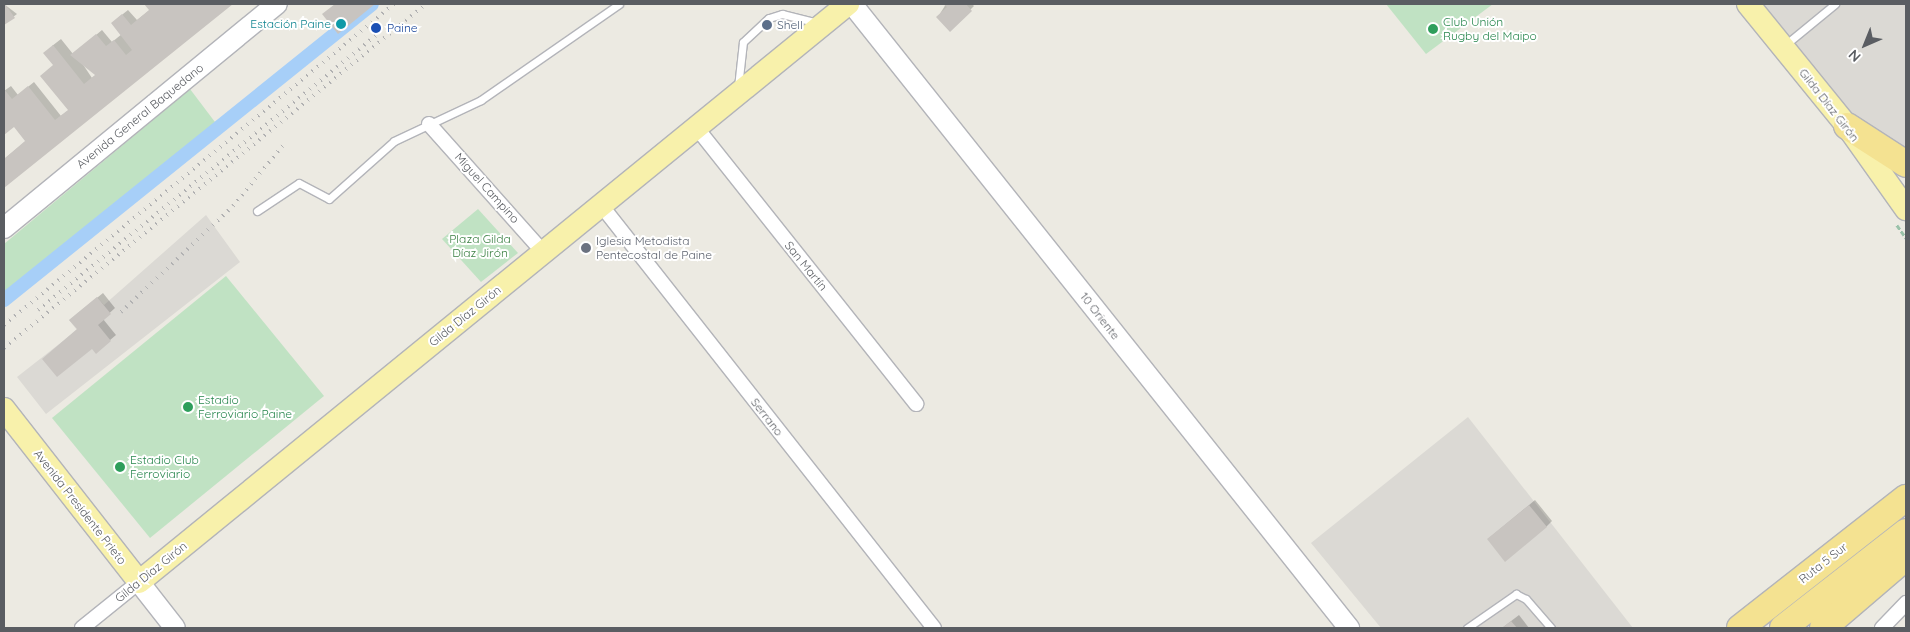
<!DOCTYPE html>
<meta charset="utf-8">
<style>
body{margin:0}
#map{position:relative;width:1910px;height:632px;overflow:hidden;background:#eceae2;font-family:Quicksand,sans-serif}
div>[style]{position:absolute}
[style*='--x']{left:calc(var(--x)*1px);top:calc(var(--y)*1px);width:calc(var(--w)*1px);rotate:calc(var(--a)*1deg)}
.industrial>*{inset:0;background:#dbd9d4}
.green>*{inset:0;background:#c0e2c3}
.shadow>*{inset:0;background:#0003}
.canal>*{height:14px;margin:-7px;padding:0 7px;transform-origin:7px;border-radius:7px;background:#a7cff8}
.building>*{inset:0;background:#c8c4c0}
.path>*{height:2.5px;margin-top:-1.25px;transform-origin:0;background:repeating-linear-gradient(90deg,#9ac2a9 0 5px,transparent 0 7.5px)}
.roads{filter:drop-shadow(1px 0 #b3b4b9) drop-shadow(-1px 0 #b3b4b9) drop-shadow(0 1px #b3b4b9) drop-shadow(0 -1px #b3b4b9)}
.lane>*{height:7px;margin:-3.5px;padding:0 3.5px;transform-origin:3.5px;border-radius:3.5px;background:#fff}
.street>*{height:14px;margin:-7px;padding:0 7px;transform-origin:7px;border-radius:7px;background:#fff}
.secondary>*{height:20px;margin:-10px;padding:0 10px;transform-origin:10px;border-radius:10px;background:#fff}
.primary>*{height:22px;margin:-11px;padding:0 11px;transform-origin:11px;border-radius:11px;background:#f8f1ab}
.highway>*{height:26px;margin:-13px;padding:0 13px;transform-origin:13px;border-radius:13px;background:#f4e291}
.rail>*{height:4px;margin-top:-2px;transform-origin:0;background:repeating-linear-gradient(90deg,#b1b1b2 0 1px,transparent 0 7px)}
.dots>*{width:14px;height:14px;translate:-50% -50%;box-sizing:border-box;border:2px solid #fff;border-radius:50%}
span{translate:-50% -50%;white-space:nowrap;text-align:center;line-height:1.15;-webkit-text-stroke:4px #fff;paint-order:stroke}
.leisure-label{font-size:12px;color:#27864d}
.left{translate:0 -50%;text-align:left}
.culture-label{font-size:12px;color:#0d838f}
.right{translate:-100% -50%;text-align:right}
.service-label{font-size:12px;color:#4e5e75}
.transit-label{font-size:12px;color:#164399}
.street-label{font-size:12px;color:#5a5d62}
.park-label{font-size:12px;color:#3b8043}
.worship-label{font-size:12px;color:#5b616d}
.frame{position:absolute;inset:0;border:5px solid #5a5d62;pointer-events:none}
.north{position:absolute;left:1840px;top:20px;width:50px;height:50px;-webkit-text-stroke:4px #fff;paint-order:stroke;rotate:224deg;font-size:14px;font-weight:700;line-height:20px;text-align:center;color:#5a5d62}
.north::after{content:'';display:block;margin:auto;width:18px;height:22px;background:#5a5d62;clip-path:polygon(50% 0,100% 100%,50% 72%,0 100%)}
</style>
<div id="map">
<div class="industrial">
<div style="clip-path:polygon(1759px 4px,1906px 4px,1906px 148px,1847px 110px)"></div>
<div style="clip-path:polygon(206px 215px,240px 262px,46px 414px,17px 377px,77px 330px,69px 320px,97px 297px,104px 305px)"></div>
<div style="clip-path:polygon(1468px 417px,1633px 628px,1381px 628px,1311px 543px)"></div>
</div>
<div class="green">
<div style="clip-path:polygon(1386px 4px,1493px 4px,1426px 54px)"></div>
<div style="clip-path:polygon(190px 89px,218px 126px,4px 296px,4px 244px)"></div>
<div style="clip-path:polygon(478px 209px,518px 253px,481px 282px,442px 239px)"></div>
<div style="clip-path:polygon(226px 276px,324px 396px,150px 538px,52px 418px)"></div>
</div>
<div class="shadow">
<div style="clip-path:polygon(4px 4px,17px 14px,4px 24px)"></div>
<div style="clip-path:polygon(evenodd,145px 4px,231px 4px,4px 186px,4px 159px,26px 141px,14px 125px,4px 133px,4px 91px,11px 86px,18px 95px,34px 82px,61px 116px,69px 110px,52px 46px,61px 39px,73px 54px,102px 30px,112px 42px,122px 34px,118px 18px,128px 10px,137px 20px,150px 10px,145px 4px,82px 63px,96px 75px,92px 78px,82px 63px)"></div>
<div style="clip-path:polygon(946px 4px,972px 4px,974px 6px,950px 30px,938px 17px)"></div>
<div style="clip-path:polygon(103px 293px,115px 308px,103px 319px,116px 335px,96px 352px,78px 329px,76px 315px)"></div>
<div style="clip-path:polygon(1535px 500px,1552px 521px,1546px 527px,1488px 539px)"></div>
<div style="clip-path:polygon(1519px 615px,1529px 628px,1502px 628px)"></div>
</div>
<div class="canal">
<div style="--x:4;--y:300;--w:472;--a:-38.8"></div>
</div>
<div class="building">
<div style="clip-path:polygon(5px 4px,15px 18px,4px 25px,4px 5px)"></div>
<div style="clip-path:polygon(144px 4px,233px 4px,4px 188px,4px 159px,25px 141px,14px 127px,4px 135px,4px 89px,12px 99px,28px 86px,55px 120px,68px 110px,40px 76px,53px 65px,43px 53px,53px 45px,84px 84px,95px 75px,70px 55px,96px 34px,106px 46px,114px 40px,126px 55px,132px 50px,111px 23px,122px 14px,131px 25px,149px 10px)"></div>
<div style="clip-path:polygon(335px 4px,375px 4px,338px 34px,322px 14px)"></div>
<div style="clip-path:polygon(943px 4px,966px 4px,972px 11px,950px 32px,936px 17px,947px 7px)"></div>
<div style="clip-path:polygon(97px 297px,111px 314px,98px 325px,111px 341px,96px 354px,92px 349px,57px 377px,42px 359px,77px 329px,69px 320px)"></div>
<div style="clip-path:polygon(1529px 505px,1547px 527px,1505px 562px,1487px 539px)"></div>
<div style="clip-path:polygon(1511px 621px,1517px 628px,1502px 628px)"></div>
</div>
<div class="path">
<div style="--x:1897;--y:225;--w:16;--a:55"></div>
</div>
<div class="roads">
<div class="lane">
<div style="--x:1785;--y:45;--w:65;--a:-39.4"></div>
<div style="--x:738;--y:87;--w:45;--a:-83.7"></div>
<div style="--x:743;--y:42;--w:35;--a:-43"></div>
<div style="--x:769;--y:18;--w:14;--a:-17"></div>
<div style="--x:782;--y:14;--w:36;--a:14"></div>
<div style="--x:257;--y:211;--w:50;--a:-33.7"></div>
<div style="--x:299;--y:183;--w:34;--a:28"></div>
<div style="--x:329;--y:199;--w:87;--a:-41.7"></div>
<div style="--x:394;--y:141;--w:96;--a:-25.2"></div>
<div style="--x:481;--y:100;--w:168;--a:-34.8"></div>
<div style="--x:1467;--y:628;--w:60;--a:-34.8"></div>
<div style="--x:1516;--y:594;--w:11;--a:27"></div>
<div style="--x:1526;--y:599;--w:38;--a:49"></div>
</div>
<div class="street">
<div style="--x:429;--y:124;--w:171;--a:48.3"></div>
<div style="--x:696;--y:127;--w:354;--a:51.5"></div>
<div style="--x:601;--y:205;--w:538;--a:51.79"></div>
<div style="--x:82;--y:628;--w:73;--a:-38.9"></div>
<div style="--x:1882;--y:628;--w:35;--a:-46"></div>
</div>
<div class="secondary">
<div style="--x:852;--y:4;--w:798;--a:51.46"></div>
<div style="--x:4;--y:228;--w:353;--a:-39.4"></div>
<div style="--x:139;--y:582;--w:58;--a:52"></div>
</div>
<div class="primary">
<div style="--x:1748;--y:4;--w:157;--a:50.9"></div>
<div style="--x:1847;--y:126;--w:102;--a:54.6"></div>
<div style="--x:4;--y:409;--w:219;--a:52"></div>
<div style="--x:139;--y:582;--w:915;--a:-39.19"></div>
</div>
<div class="highway">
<div style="--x:1847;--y:126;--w:70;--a:32.8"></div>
<div style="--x:1740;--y:628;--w:211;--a:-38.1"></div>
<div style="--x:1783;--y:628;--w:156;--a:-38"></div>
<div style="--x:1823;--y:628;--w:109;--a:-40.5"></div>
</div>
</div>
<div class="rail">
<div style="--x:38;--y:310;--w:441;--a:-39.1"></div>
<div style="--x:121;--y:312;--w:154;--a:-43.4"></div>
<div style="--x:233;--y:206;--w:80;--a:-50.6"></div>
<div style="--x:4;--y:325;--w:505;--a:-39.46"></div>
<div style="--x:4;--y:348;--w:544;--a:-39.19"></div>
</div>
<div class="dots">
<div style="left:341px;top:24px;background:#0f9aa8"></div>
<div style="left:767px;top:25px;background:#5c6f8a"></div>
<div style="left:376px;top:28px;background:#1a4fb4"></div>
<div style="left:1433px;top:29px;background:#2e9e5b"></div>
<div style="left:586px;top:248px;background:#6b7280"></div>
<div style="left:188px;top:407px;background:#2e9e5b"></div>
<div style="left:120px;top:467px;background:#2e9e5b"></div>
</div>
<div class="leisure-label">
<span class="left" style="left:1443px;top:29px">Club Unión<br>Rugby del Maipo</span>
<span class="left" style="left:198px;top:407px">Estadio<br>Ferroviario Paine</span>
<span class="left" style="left:130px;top:467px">Estadio Club<br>Ferroviario</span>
</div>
<div class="culture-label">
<span class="right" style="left:331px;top:24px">Estación Paine</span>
</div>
<div class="service-label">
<span class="left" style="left:777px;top:25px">Shell</span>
</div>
<div class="transit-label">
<span class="left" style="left:387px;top:28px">Paine</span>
</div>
<div class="street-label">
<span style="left:1829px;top:105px;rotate:52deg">Gilda Díaz Girón</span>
<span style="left:140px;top:116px;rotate:-39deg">Avenida General Baquedano</span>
<span style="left:487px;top:188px;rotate:48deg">Miguel Campino</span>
<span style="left:806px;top:266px;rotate:51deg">San Martín</span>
<span style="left:465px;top:316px;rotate:-39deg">Gilda Díaz Girón</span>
<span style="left:1100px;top:316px;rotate:52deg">10 Oriente</span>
<span style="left:767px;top:417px;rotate:52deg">Serrano</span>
<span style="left:80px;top:507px;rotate:52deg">Avenida Presidente Prieto</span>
<span style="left:1823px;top:563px;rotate:-38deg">Ruta 5 Sur</span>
<span style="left:151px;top:572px;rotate:-39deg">Gilda Díaz Girón</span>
</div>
<div class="park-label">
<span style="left:480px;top:246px">Plaza Gilda<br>Díaz Jirón</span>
</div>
<div class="worship-label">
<span class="left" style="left:596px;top:248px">Iglesia Metodista<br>Pentecostal de Paine</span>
</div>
<div class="frame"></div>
<div class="north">N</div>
</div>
